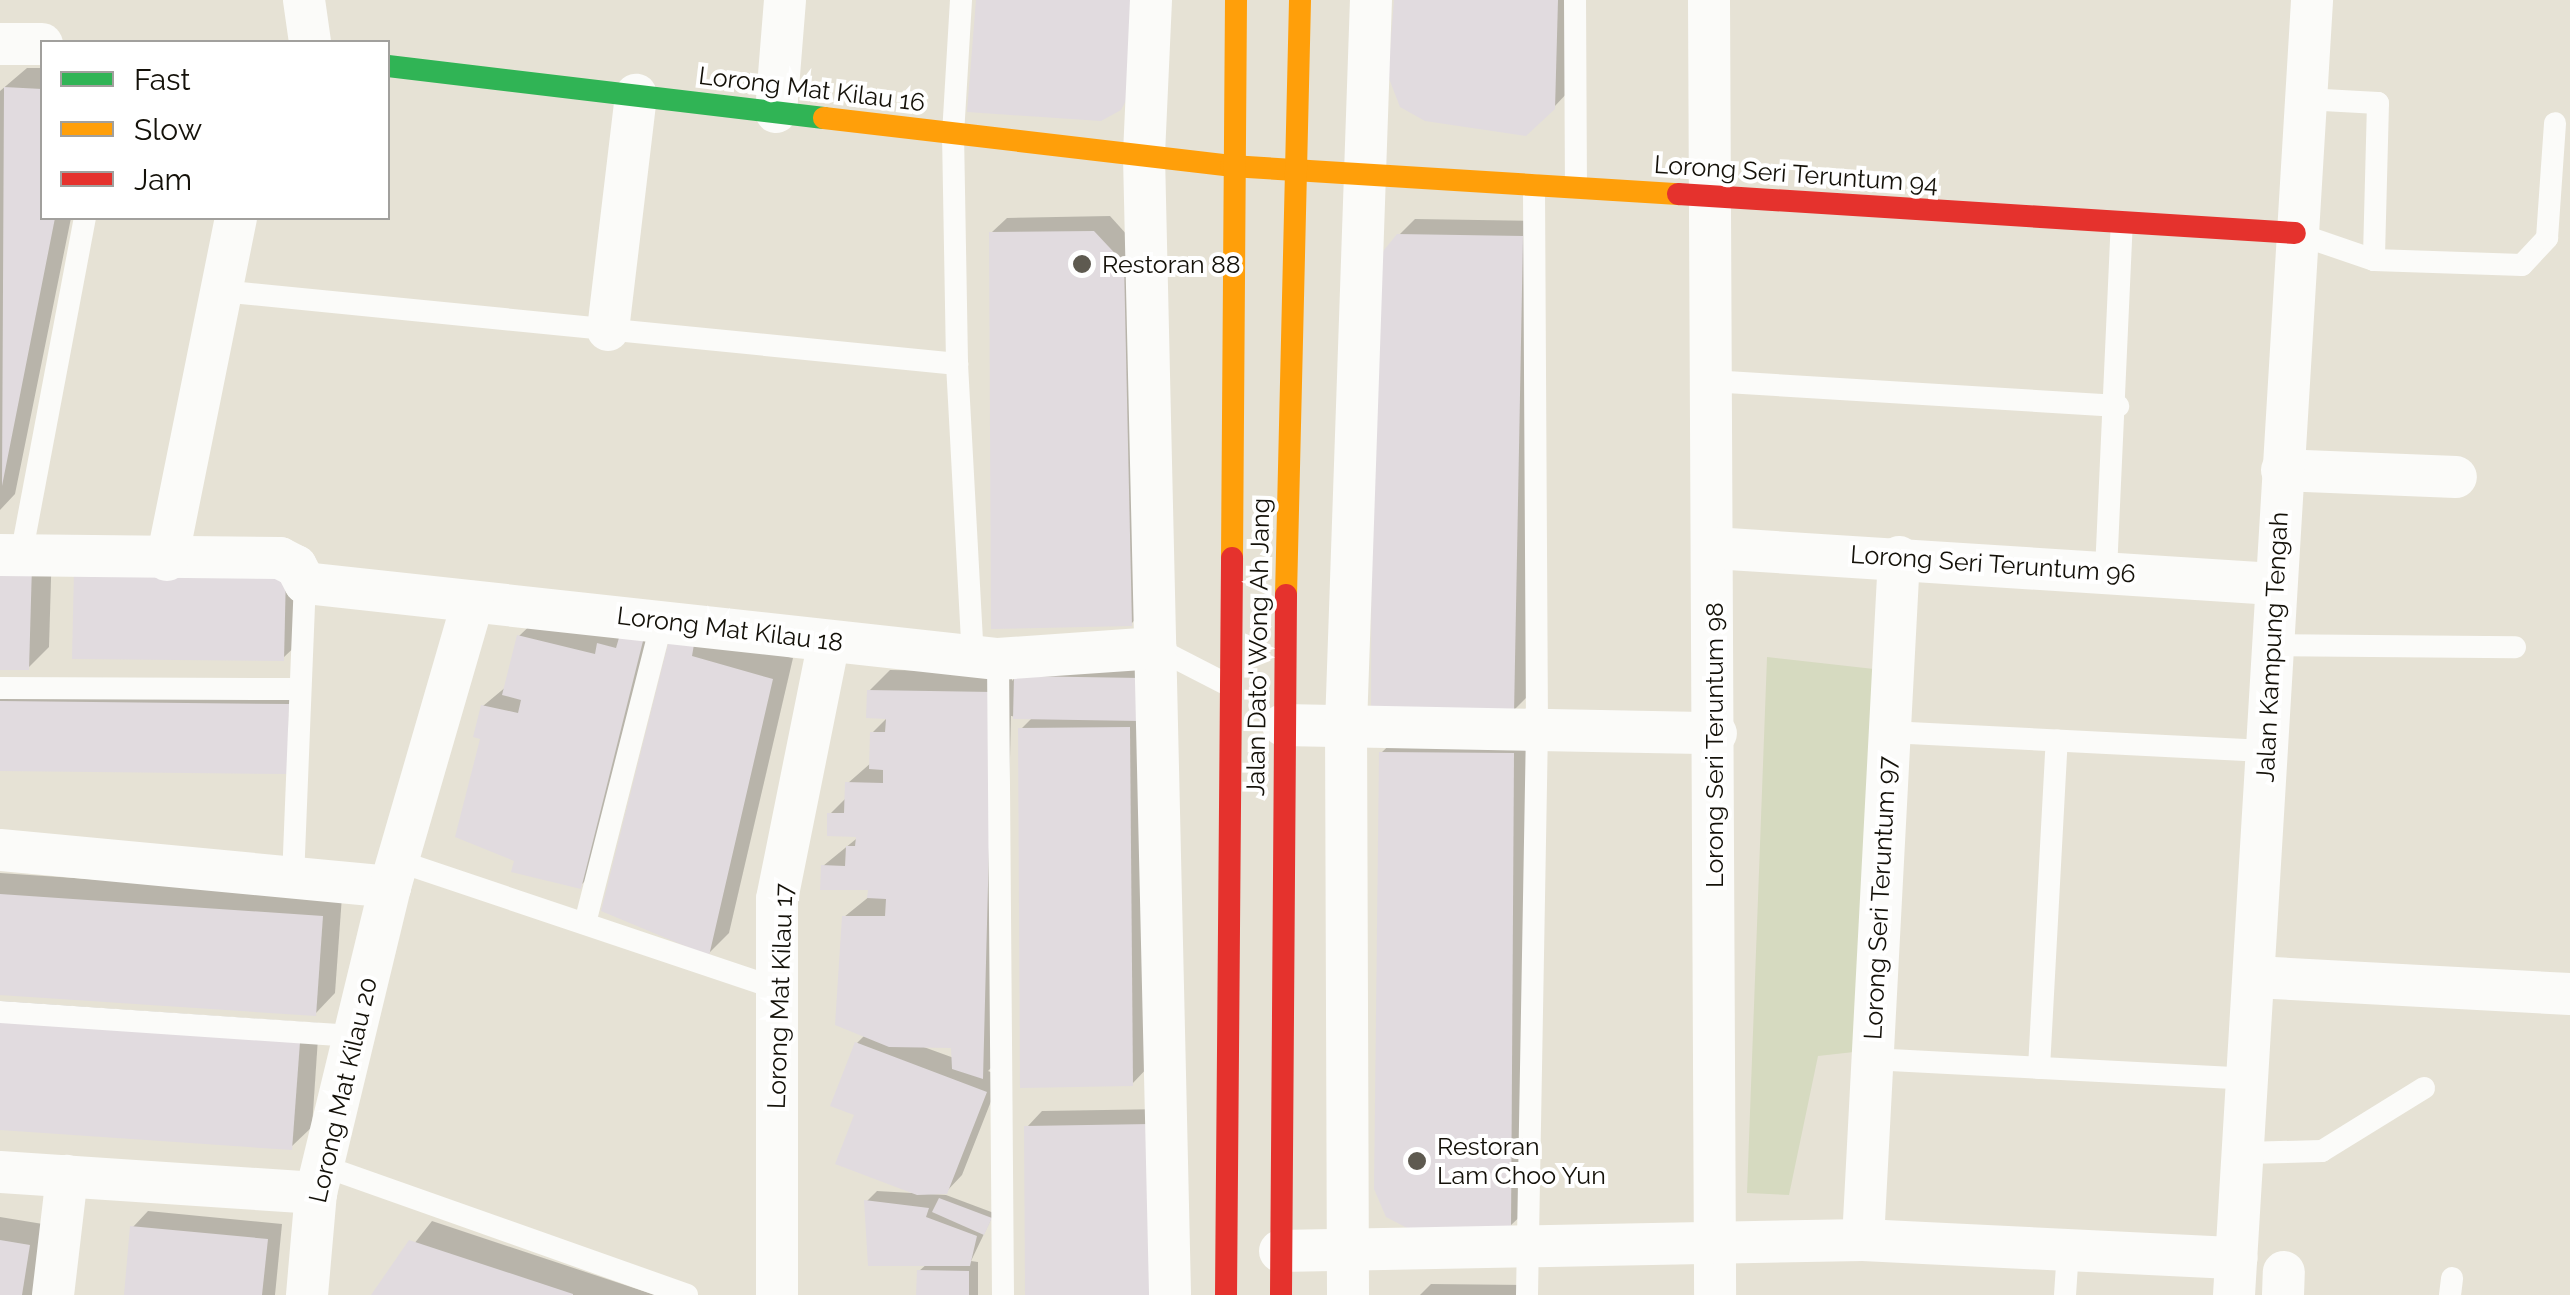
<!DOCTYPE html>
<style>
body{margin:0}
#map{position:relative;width:2570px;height:1295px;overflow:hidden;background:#e6e2d5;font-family:Raleway,sans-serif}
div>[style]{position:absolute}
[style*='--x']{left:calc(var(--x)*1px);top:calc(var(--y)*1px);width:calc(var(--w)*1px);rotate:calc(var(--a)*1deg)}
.green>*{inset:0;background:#d6dac0}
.shadow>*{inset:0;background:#0003}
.building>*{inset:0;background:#e1dbdf}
.lane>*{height:22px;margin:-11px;padding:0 11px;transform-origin:11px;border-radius:11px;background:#fbfbf9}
.street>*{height:42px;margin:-21px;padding:0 21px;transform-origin:21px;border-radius:21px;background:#fbfbf9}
.fast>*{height:22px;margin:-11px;padding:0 11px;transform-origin:11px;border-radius:11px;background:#30b455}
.slow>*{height:22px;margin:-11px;padding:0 11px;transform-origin:11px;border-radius:11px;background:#ff9f0a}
.jam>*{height:22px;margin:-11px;padding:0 11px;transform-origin:11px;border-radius:11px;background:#e5322d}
.dots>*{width:28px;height:28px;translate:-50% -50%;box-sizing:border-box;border:5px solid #fff;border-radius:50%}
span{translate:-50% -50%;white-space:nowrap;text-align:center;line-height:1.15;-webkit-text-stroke:8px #fff;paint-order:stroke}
.street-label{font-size:25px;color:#141109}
.poi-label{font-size:25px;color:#141109}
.left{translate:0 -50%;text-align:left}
.legend{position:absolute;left:40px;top:40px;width:350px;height:180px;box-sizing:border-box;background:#fff;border:2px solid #a1a09d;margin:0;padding:12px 18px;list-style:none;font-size:30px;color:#141109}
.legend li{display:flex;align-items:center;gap:20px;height:50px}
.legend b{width:50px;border:2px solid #a1a09d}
</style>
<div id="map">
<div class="green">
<div style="clip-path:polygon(1767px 657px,1874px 669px,1854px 1052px,1818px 1056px,1789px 1195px,1747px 1193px)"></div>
</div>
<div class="shadow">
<div style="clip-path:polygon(1397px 0,1572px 0,1570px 90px,1554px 107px)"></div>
<div style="clip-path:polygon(27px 68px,42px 68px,42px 218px,71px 218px,15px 494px,0 510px,0 91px)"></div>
<div style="clip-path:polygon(1110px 216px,1138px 247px,1146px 608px,1131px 624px,991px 233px,1007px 218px)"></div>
<div style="clip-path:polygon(1415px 219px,1538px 221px,1529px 695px,1513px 711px,1399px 235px)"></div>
<div style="clip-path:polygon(0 545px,52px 546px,49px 647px,28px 668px,0 667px)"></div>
<div style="clip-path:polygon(305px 552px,304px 638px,283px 658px,76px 571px)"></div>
<div style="clip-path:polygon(665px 609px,600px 866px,580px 886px,517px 859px,483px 737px,483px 706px,507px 686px,519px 636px,540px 616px)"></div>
<div style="clip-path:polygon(674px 629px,793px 658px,729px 933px,709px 953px)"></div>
<div style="clip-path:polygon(evenodd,1026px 666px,1150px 669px,1152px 1063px,1132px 1084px,1021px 729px,1033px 717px,1011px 716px,1003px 1056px,988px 1071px,1001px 1076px,962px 1175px,946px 1192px,858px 1114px,857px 1043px,865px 1035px,844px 917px,870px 896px,870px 888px,823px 866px,861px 835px,830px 814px,847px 797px,848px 783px,872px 762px,872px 733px,889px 716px,869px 691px,890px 670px,1012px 672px,1012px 681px,1026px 666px,921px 1046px,953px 1046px,954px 1058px,921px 1046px)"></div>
<div style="clip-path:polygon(0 681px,308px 684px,287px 771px,0 769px)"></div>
<div style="clip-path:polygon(1397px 738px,1528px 739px,1526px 1211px,1510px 1226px,1381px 753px)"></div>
<div style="clip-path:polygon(0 873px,342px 896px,335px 993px,315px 1014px,0 993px)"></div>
<div style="clip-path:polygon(0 1001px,319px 1023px,312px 1127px,291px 1147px,0 1127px)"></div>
<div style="clip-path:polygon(1166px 1109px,1028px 1295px,1027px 1127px,1042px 1111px)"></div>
<div style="clip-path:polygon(877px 1191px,946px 1195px,994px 1213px,971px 1261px,978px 1262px,978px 1295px,919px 1295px,919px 1271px,927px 1264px,867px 1201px)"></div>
<div style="clip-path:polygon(148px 1211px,282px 1224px,275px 1295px,126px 1295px,133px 1227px)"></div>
<div style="clip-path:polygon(0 1217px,49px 1225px,38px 1295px,0 1295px)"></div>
<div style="clip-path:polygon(432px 1221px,655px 1295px,374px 1295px)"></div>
<div style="clip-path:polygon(1431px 1284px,1526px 1285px,1526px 1295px,1420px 1295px)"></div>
</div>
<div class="building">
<div style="clip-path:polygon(976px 0,1136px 0,1131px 91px,1121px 110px,1101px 121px,967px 112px)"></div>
<div style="clip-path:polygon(1394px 0,1558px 0,1555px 109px,1526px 136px,1425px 121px,1400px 107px,1388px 76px)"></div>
<div style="clip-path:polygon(4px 87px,42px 89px,42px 218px,55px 218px,2px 486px)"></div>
<div style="clip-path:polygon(1094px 231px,1124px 263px,1132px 626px,991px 629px,989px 232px)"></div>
<div style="clip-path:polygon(1397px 234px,1523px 236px,1514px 714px,1371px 715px,1372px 265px)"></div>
<div style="clip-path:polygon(0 565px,32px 565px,29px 670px,0 670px)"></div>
<div style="clip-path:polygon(74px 570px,286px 572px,284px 661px,72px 659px)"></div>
<div style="clip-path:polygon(623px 624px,646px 629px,581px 889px,511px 872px,514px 861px,455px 837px,480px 739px,473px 737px,481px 705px,518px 713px,521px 700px,502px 695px,517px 635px,595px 654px,597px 643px,616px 648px)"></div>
<div style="clip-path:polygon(672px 628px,696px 633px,692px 656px,773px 679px,709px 956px,601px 911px)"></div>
<div style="clip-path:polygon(1014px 676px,1141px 678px,1140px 721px,1013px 719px)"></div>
<div style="clip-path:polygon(867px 690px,993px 692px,983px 1079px,952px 1069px,951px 1048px,889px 1047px,835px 1025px,842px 916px,885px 916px,886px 899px,867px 898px,868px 890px,820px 890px,821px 865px,845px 866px,846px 846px,855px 846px,856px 837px,827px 836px,827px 813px,844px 813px,845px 782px,883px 783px,883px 770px,869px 769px,870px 732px,885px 732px,886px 719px,866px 718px)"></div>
<div style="clip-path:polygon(0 701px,289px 704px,288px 774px,0 771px)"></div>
<div style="clip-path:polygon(1130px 727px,1133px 1086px,1020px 1088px,1018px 728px)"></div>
<div style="clip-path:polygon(1379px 752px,1514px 753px,1511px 1229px,1411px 1230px,1386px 1217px,1374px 1189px)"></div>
<div style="clip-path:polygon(0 894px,323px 916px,316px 1016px,0 995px)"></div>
<div style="clip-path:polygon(0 1022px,300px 1042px,292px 1150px,0 1130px)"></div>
<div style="clip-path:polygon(855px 1042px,987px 1092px,947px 1194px,917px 1195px,835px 1164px,854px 1115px,830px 1106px)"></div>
<div style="clip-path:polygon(1151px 1124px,1157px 1295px,1025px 1295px,1024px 1126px)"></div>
<div style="clip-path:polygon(939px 1198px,992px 1218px,984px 1235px,932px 1212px)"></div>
<div style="clip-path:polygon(864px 1200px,929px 1208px,926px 1217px,977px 1236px,970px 1266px,868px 1266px)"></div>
<div style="clip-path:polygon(130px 1226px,268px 1239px,262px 1295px,124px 1295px)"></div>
<div style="clip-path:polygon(0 1240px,30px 1245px,22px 1295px,0 1295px)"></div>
<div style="clip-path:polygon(409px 1240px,573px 1294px,573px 1295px,371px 1295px)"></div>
<div style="clip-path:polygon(917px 1270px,969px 1271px,969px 1295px,916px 1295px)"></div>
</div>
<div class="lane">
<div style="--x:961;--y:0;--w:133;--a:93.4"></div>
<div style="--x:953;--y:133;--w:231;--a:89"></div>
<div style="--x:957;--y:364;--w:293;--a:86.9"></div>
<div style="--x:1575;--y:0;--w:187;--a:89.7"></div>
<div style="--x:2305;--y:99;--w:73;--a:3.1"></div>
<div style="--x:2378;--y:103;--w:157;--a:91.5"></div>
<div style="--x:2295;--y:233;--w:83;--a:18.9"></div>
<div style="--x:2374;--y:260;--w:148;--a:1.9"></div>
<div style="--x:2522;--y:265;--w:37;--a:-47"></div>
<div style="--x:2547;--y:238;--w:115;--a:-86"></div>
<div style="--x:221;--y:291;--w:740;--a:5.66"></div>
<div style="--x:1710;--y:381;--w:409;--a:3.5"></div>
<div style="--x:21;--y:556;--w:344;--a:-79.3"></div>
<div style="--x:2106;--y:571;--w:349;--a:-87.4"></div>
<div style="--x:2270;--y:645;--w:245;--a:0.5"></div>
<div style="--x:1156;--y:648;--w:81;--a:27.2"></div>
<div style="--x:998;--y:659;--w:636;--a:89.55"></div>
<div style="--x:0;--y:688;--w:300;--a:0.2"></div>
<div style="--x:1889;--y:732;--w:376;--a:2.9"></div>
<div style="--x:398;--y:861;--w:399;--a:18.6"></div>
<div style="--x:293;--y:879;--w:296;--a:-87.7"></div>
<div style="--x:585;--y:923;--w:313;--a:-75.7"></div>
<div style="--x:0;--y:1012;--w:357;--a:3.9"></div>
<div style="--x:1871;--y:1059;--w:377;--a:3"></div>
<div style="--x:2039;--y:1068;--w:328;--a:-86.9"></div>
<div style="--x:2245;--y:1153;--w:77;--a:-1.5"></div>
<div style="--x:2322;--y:1151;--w:120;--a:-31.7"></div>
<div style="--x:326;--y:1167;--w:383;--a:19.5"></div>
<div style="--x:1527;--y:1295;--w:566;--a:-88.99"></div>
<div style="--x:1537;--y:729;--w:544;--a:-90.32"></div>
<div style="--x:2065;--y:1295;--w:45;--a:-86.2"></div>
<div style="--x:2450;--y:1295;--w:17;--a:-83"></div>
</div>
<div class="street">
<div style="--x:304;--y:0;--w:42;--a:81.9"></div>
<div style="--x:1151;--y:0;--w:156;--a:92.6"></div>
<div style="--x:1144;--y:156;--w:1139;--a:88.69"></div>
<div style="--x:1709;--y:0;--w:1295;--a:89.73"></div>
<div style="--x:0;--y:44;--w:42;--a:0"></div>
<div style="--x:776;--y:112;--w:112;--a:-85.4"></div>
<div style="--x:608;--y:330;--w:237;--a:-83.2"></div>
<div style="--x:2282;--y:470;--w:174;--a:2.3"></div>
<div style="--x:1713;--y:548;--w:562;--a:3.67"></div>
<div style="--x:0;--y:555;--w:280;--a:0.6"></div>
<div style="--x:280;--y:558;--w:18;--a:27"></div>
<div style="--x:296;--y:566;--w:19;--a:62"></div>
<div style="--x:305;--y:583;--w:697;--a:6.26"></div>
<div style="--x:998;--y:659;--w:158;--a:-4"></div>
<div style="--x:167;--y:560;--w:349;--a:-78.6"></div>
<div style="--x:1283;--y:725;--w:433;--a:1.1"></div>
<div style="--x:0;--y:850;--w:392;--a:5.4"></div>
<div style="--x:2255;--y:977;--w:315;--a:3.1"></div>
<div style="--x:0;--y:1172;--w:317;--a:3.8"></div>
<div style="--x:1863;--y:1240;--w:684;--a:-86.98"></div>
<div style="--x:1280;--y:1251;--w:583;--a:-1.08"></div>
<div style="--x:1863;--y:1240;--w:374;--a:2.8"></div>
<div style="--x:53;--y:1295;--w:120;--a:-83.3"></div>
<div style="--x:307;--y:1295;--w:102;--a:-85"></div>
<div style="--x:316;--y:1193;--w:315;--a:-76.4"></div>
<div style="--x:390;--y:887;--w:297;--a:-73.8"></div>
<div style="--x:777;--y:1295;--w:396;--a:-90"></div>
<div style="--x:777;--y:899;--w:263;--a:-78.6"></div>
<div style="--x:1348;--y:1295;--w:569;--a:-90.2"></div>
<div style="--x:1346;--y:726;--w:726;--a:-88.03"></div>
<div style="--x:2234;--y:1295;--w:1297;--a:-86.55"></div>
<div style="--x:2283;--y:1295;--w:23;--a:-88"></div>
</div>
<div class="fast">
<div style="--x:388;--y:66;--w:439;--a:6.8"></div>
</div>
<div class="slow">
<div style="--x:824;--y:118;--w:410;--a:6.7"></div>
<div style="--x:1231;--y:166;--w:448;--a:3.6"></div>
<div style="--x:1232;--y:558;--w:558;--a:-89.59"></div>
<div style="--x:1286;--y:595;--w:595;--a:-88.65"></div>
</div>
<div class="jam">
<div style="--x:1678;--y:194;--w:618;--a:3.62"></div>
<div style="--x:1226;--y:1295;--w:737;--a:-89.53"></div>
<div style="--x:1281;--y:1295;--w:700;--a:-89.59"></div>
</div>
<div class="dots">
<div style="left:1082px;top:264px;background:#5e5a50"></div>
<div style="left:1417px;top:1161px;background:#5e5a50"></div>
</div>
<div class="street-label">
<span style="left:812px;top:89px;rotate:7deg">Lorong Mat Kilau 16</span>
<span style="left:1796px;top:174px;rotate:4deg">Lorong Seri Teruntum 94</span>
<span style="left:1993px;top:564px;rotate:4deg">Lorong Seri Teruntum 96</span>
<span style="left:730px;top:629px;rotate:7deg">Lorong Mat Kilau 18</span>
<span style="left:1258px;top:647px;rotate:-89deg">Jalan Dato' Wong Ah Jang</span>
<span style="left:2272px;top:647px;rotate:-87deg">Jalan Kampung Tengah</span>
<span style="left:1714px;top:745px;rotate:-90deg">Lorong Seri Teruntum 98</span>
<span style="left:1880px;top:898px;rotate:-87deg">Lorong Seri Teruntum 97</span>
<span style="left:780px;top:996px;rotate:-88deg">Lorong Mat Kilau 17</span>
<span style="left:343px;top:1090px;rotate:-77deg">Lorong Mat Kilau 20</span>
</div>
<div class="poi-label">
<span class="left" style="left:1102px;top:264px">Restoran 88</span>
<span class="left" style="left:1437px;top:1161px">Restoran<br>Lam Choo Yun</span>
</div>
<ul class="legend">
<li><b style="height:12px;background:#30b455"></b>Fast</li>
<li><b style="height:12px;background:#ff9f0a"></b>Slow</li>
<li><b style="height:12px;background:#e5322d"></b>Jam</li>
</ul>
</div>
